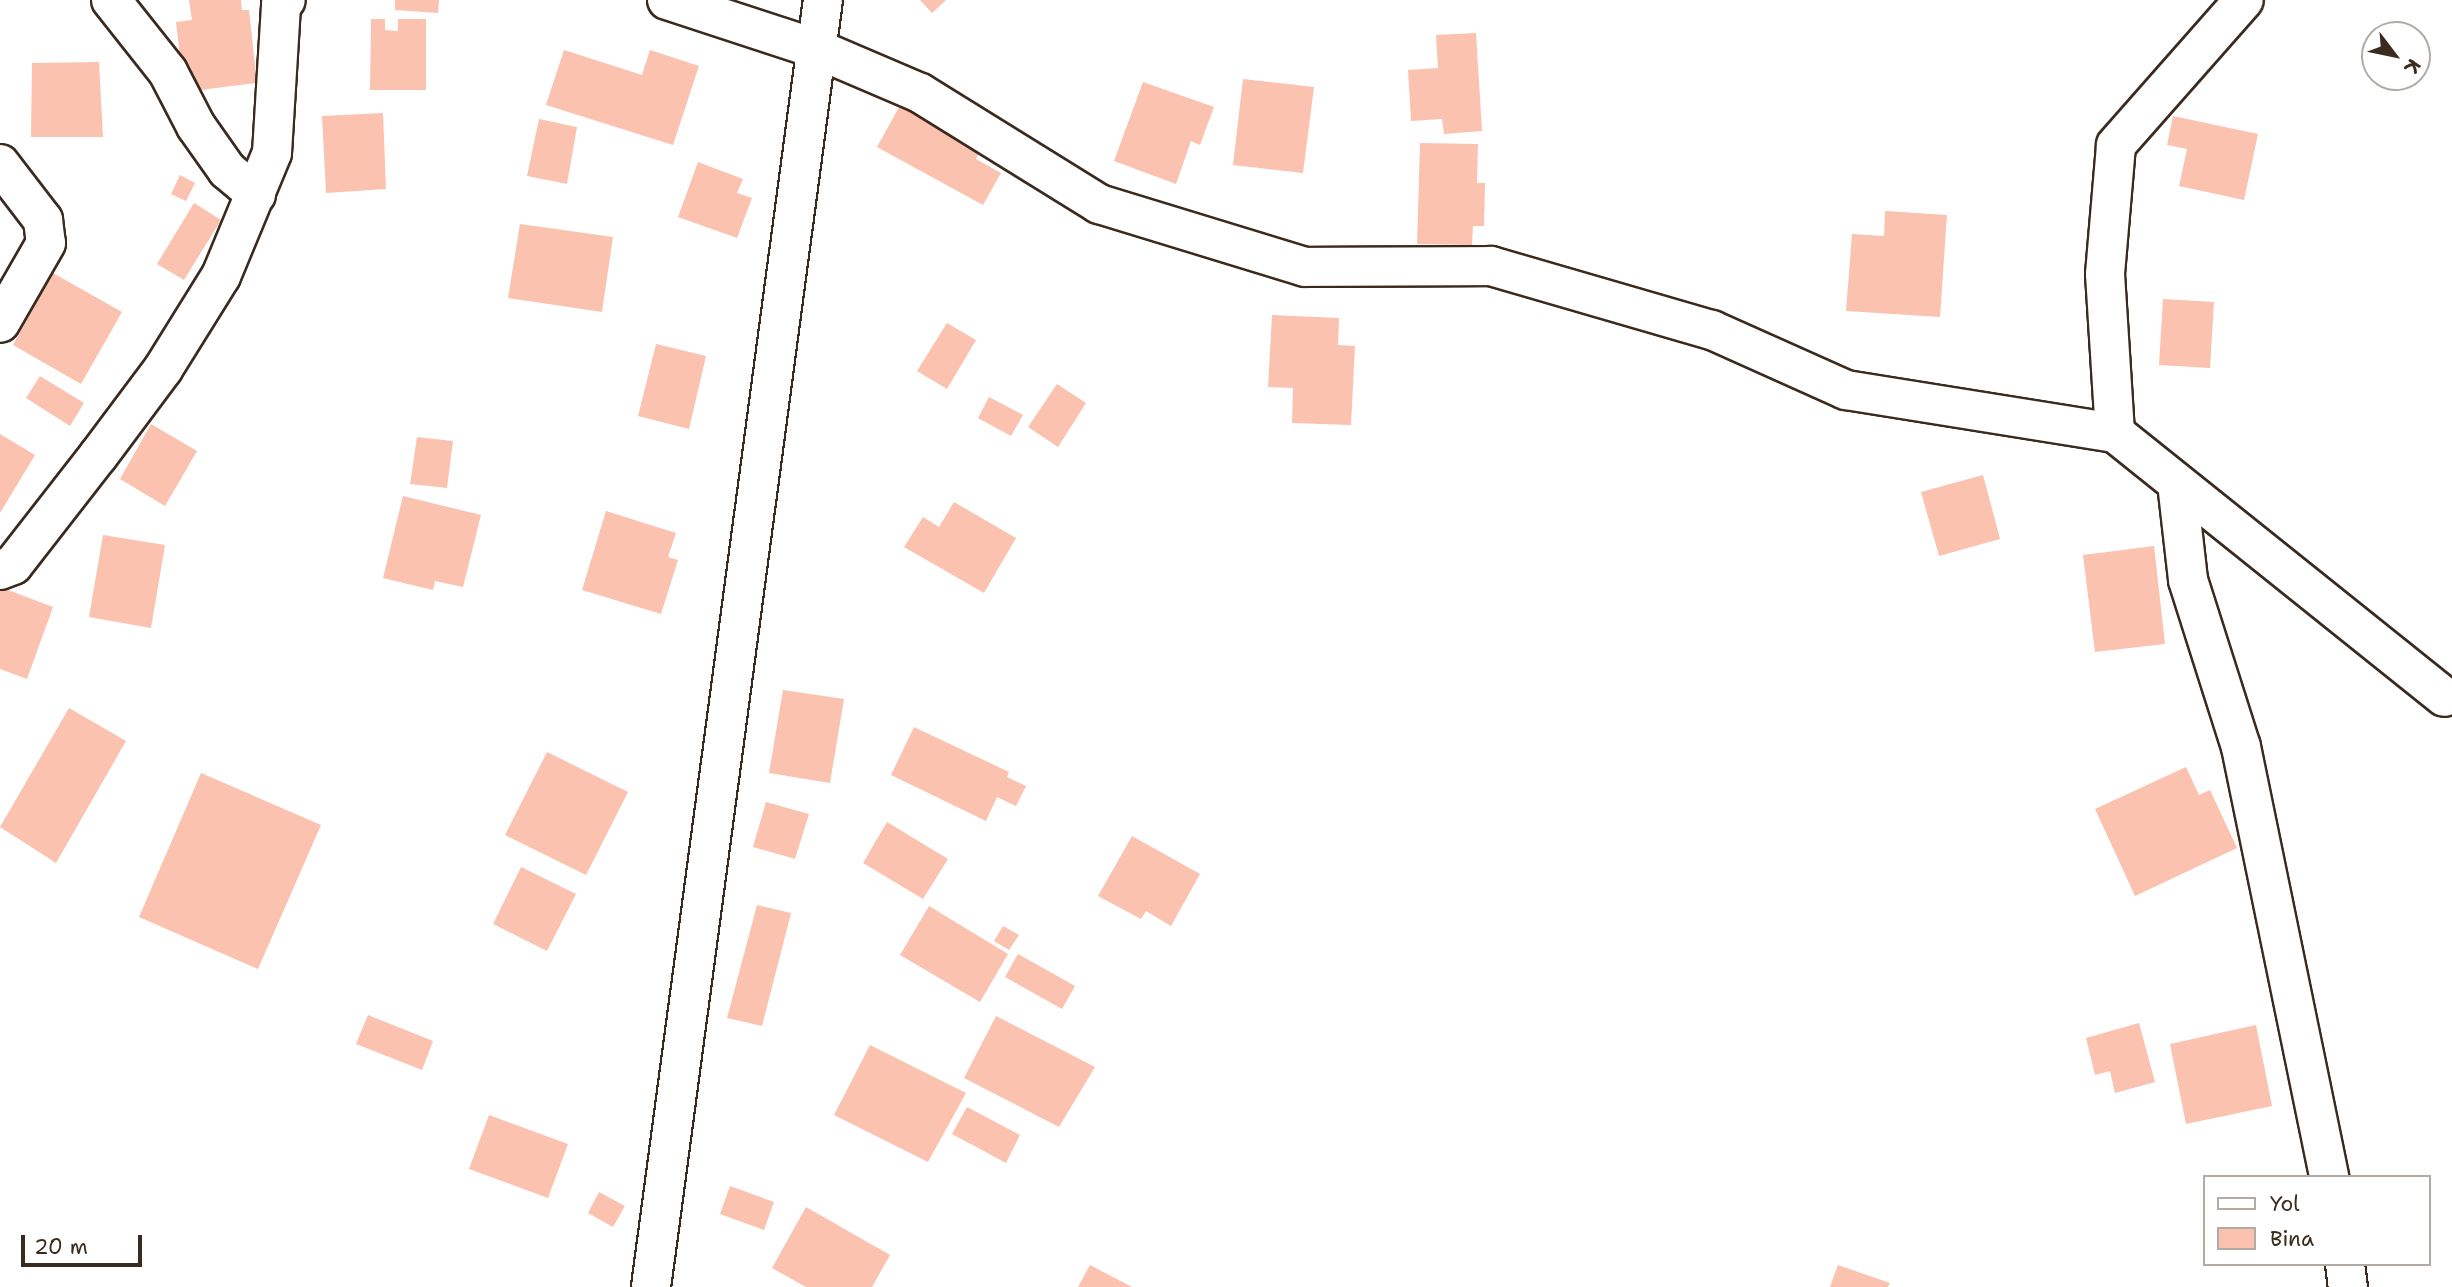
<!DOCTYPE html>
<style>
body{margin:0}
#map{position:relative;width:2452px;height:1287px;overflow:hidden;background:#fff;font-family:"Shantell Sans",sans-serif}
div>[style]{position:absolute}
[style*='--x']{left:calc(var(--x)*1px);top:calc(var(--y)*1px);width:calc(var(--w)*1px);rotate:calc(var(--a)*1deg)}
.building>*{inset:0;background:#fac2af}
.roads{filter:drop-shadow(2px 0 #3b2a1e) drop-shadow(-2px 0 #3b2a1e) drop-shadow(0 2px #3b2a1e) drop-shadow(0 -2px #3b2a1e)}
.street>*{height:38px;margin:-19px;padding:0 19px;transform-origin:19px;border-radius:19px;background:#fff}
.secondary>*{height:38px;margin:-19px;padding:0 19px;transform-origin:19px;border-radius:19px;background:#fff}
span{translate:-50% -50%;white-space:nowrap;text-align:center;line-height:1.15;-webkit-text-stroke:5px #fff;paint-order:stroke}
.legend{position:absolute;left:2203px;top:1175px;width:228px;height:91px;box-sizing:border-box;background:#fff;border:2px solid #b1aaa5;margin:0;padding:9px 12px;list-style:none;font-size:21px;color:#3b2a1e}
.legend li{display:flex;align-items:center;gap:14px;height:35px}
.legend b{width:35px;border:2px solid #b1aaa5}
.north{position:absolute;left:2361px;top:21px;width:70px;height:70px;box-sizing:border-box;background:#fff;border:2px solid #b1aaa5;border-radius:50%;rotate:122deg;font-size:19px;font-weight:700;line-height:28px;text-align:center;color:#3b2a1e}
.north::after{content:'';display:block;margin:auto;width:24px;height:32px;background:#3b2a1e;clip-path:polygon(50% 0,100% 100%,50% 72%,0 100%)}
.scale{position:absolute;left:21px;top:1235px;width:121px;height:32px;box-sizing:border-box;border:4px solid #3b2a1e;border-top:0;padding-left:9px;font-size:21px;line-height:24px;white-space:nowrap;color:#3b2a1e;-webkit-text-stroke:5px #fff;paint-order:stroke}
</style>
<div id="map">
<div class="building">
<div style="clip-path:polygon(189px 0,241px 0,242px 10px,249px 10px,257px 83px,184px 92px,176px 22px,192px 20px)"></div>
<div style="clip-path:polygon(395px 0,439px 0,438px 13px,395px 10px)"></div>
<div style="clip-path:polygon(920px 0,946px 0,932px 13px)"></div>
<div style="clip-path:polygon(371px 19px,385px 19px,385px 30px,398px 31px,398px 19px,426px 19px,426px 90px,370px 90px)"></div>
<div style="clip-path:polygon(1476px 33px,1482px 131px,1444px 134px,1442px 119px,1411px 121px,1408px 70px,1438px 68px,1436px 35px)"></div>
<div style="clip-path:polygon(564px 50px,642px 75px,650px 50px,699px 66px,673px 145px,546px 105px)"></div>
<div style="clip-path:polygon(99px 62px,103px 137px,31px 137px,32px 63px)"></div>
<div style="clip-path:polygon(1243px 79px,1314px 87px,1303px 173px,1233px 165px)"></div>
<div style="clip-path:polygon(1143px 82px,1214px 107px,1200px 145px,1191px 141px,1176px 184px,1114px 161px)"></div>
<div style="clip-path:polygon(904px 98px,985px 142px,976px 159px,1001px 173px,983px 205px,877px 147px)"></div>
<div style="clip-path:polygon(383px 113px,386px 189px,326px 193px,322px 116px)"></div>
<div style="clip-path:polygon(2173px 116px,2258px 134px,2244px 200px,2179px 186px,2187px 149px,2167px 145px)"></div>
<div style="clip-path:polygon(539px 119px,577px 127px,567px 184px,527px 176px)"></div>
<div style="clip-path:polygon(1420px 143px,1478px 144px,1477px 183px,1485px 183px,1484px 226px,1473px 226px,1472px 245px,1417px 244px)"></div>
<div style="clip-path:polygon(698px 162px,743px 179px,737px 193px,752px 198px,737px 238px,678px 217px)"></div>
<div style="clip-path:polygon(180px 175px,195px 183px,186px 201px,171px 194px)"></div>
<div style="clip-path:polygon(194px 203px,221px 220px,184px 280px,157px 264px)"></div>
<div style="clip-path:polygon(1885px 211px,1947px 215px,1940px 317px,1846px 311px,1852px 234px,1884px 236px)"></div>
<div style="clip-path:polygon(520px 224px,613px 237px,602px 312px,508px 298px)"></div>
<div style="clip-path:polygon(53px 273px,122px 312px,81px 384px,13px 345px)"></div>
<div style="clip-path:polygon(2163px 299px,2214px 302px,2210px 368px,2159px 365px)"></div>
<div style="clip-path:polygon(1272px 315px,1339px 318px,1338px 345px,1355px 346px,1351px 425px,1292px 423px,1293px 388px,1268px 387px)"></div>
<div style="clip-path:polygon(947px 323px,976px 340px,947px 389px,917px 371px)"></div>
<div style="clip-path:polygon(656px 344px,706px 356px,689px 429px,638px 416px)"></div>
<div style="clip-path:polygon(40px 376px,84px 403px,70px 426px,26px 398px)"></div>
<div style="clip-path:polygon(1057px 384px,1086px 403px,1058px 447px,1028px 427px)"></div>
<div style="clip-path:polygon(989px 397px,1023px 415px,1011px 436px,978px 418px)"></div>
<div style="clip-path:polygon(151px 424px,197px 451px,165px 506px,120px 479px)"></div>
<div style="clip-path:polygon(0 434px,35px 455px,0 513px)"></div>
<div style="clip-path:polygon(417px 437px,453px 441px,447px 488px,410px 484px)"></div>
<div style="clip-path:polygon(1983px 475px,2000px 539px,1939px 556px,1921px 492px)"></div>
<div style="clip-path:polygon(403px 496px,481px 515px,463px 587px,435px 581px,433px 590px,383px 578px)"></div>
<div style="clip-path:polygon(954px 502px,1016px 538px,984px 593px,904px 547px,923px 517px,939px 527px)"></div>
<div style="clip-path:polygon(606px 511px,676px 533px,668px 557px,678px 560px,661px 614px,582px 590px)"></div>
<div style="clip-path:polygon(103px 535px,165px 545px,151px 628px,89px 617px)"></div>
<div style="clip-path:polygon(2154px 546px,2165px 644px,2095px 652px,2083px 555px)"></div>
<div style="clip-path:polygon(0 587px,53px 607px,27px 679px,0 669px)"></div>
<div style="clip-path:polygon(783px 690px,844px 699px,830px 783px,769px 773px)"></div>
<div style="clip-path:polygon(69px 708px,126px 741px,56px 863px,0 827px)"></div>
<div style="clip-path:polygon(914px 727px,1009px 772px,1007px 777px,1026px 786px,1016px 806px,997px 797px,986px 821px,891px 775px)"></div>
<div style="clip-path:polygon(547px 752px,628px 792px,586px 875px,505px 835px)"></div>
<div style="clip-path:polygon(2186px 767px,2199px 795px,2210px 790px,2237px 848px,2135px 896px,2095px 809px)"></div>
<div style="clip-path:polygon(201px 773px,321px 825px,258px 969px,139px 917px)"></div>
<div style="clip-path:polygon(766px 802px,809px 814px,795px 859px,753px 847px)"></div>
<div style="clip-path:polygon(887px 822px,948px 859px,923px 899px,863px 863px)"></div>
<div style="clip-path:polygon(1132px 836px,1200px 874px,1171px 926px,1146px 911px,1141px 919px,1098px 896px)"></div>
<div style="clip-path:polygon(521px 867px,576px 894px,547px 951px,493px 924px)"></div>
<div style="clip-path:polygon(757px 905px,791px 913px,762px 1026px,727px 1018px)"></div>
<div style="clip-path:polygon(929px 906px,1008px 954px,980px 1002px,900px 955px)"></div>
<div style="clip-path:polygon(1003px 926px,1019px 935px,1009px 950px,994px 941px)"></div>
<div style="clip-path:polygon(1018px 954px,1075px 986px,1062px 1009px,1005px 977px)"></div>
<div style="clip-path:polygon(368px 1015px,433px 1041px,422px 1070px,356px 1044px)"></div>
<div style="clip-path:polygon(996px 1016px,1095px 1067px,1059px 1127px,964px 1078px)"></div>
<div style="clip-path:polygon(2139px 1023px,2155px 1082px,2115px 1093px,2110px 1071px,2095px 1075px,2086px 1038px)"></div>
<div style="clip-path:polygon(2256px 1025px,2272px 1106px,2186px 1124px,2170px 1044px)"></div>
<div style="clip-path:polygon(870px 1045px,966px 1093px,928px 1162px,834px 1115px)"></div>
<div style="clip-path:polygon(967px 1107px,1020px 1135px,1006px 1163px,952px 1134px)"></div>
<div style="clip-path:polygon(489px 1115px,568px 1144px,548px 1198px,469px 1169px)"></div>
<div style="clip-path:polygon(730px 1186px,774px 1202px,764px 1230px,720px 1214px)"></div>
<div style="clip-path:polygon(599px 1192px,625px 1206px,613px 1227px,588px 1213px)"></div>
<div style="clip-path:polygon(806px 1207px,890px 1255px,872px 1287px,806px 1287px,772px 1268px)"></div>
<div style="clip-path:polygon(1090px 1265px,1132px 1287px,1078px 1287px)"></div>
<div style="clip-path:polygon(1838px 1265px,1890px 1283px,1888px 1287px,1830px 1287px)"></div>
</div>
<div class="roads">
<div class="street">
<div style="--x:111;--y:0;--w:92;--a:51.6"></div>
<div style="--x:168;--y:72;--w:61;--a:62.6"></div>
<div style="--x:196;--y:126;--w:54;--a:54.8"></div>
<div style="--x:227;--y:170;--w:38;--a:40"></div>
<div style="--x:667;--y:0;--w:158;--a:18.1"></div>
<div style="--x:817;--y:49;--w:112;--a:23.1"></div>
<div style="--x:920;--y:93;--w:211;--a:31.8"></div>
<div style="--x:1099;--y:204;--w:215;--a:17"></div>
<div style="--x:1305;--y:267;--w:186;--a:-0.3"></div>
<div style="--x:1491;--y:266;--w:230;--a:16.2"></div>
<div style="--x:1712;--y:330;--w:147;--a:24.1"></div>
<div style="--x:1846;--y:390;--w:272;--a:9.1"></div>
<div style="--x:2115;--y:433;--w:422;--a:38.7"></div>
<div style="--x:0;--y:164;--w:71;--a:52.5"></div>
<div style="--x:43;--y:220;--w:23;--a:83"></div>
<div style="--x:46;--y:243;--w:92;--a:119.9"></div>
<div style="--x:2115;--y:433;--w:159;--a:-93.6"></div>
<div style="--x:2105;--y:274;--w:129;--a:-85.1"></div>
<div style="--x:2116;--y:145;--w:193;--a:-48.6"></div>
<div style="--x:2177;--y:483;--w:98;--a:83.5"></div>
<div style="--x:2188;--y:580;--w:175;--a:72.4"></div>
<div style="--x:2241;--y:747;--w:439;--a:78.4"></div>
<div style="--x:0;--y:570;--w:14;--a:-21"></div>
<div style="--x:13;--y:565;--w:138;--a:-52.1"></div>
<div style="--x:98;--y:456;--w:109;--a:-53.2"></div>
<div style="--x:163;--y:369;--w:110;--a:-58.1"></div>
<div style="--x:221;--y:276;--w:133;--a:-67.5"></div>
<div style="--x:272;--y:153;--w:149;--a:-86.5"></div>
<div style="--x:281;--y:4;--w:6;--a:-39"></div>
<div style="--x:2345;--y:1264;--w:23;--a:83"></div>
</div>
<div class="secondary">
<div style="--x:651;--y:1287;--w:1298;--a:-82.39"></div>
</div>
</div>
<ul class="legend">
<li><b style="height:9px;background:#fff"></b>Yol</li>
<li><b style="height:19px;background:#fac2af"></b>Bina</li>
</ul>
<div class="north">K</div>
<div class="scale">20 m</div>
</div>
